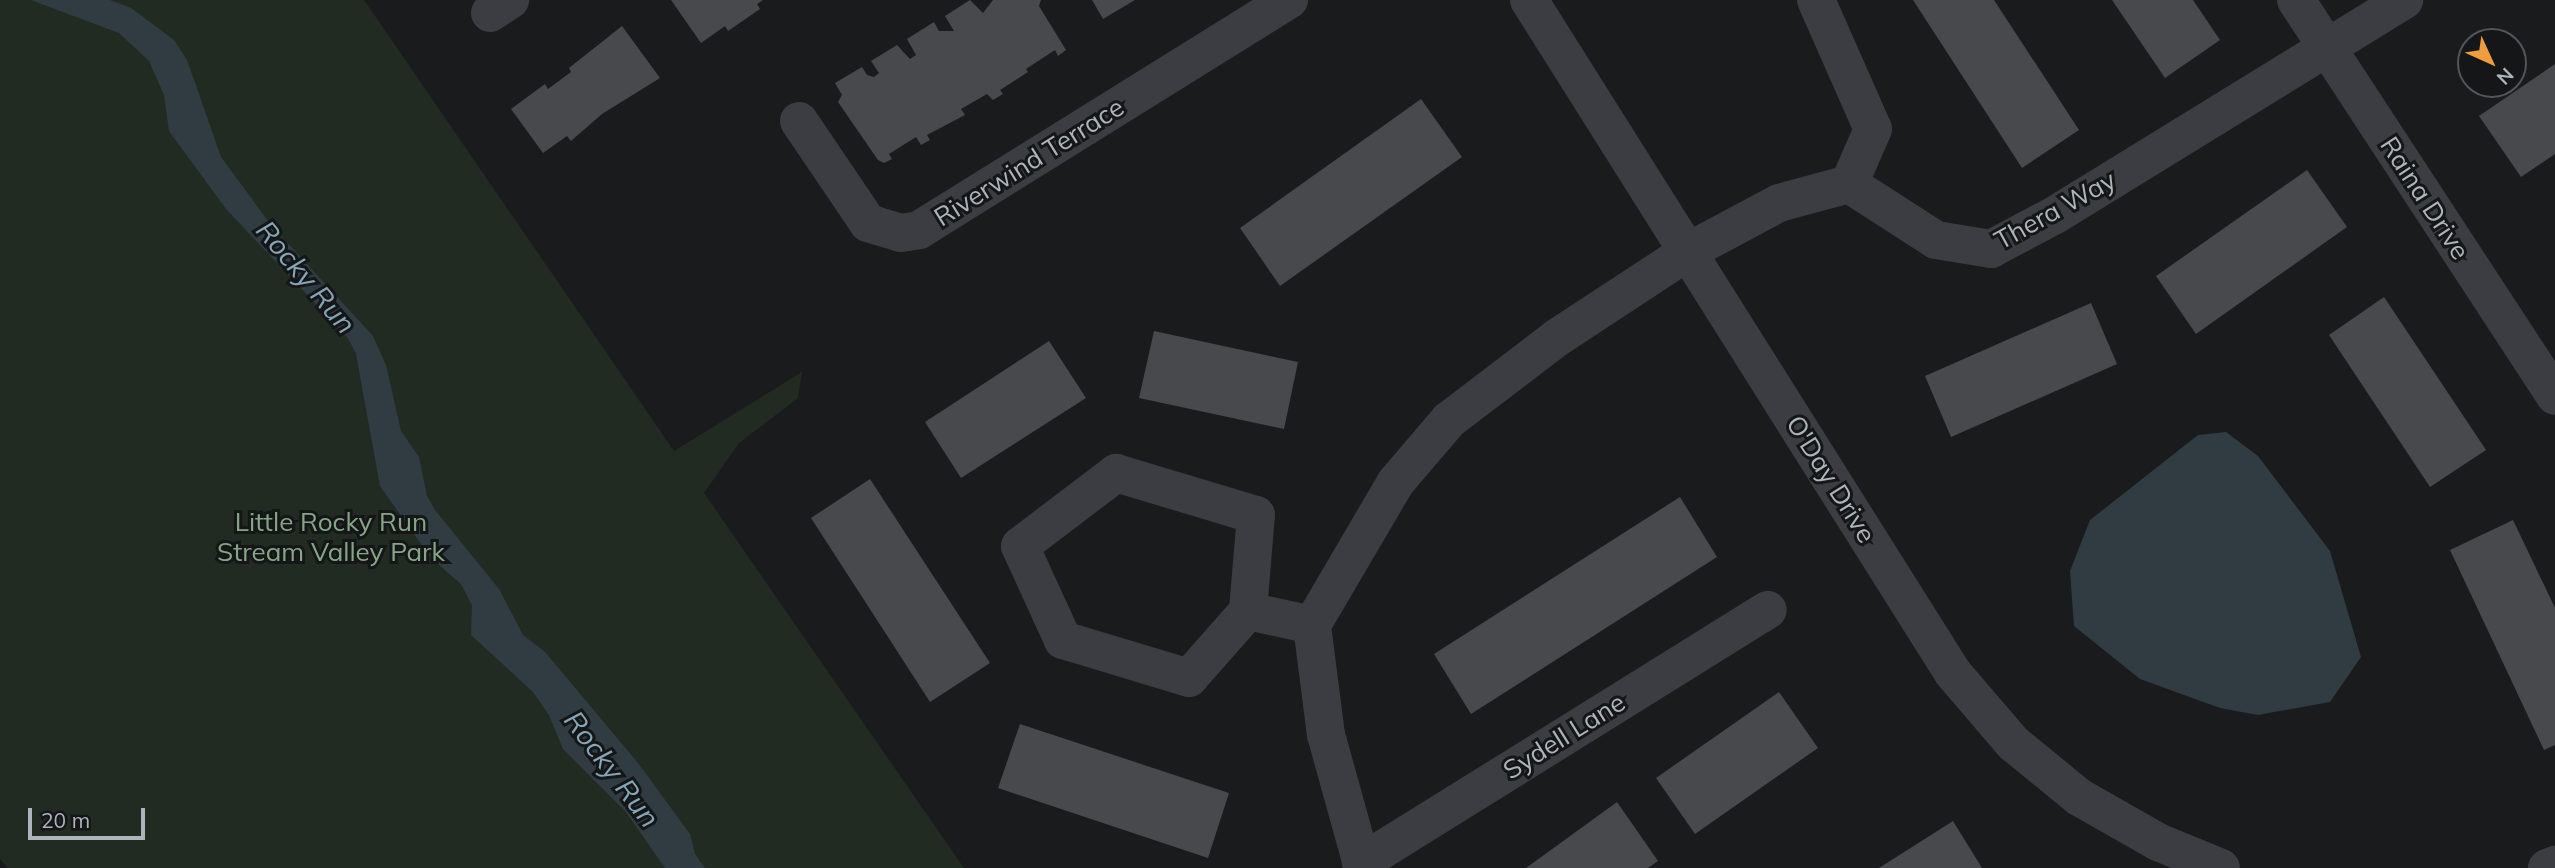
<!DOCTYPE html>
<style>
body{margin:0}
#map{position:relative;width:2555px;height:868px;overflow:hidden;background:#1a1b1d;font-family:Mulish,sans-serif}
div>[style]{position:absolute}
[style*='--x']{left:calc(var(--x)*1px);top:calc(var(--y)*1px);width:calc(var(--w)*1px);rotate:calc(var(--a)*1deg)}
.green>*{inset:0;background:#222b22}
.water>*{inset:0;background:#303c41}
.building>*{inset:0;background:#47494d}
.street>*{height:38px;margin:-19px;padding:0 19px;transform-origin:19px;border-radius:19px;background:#3b3d42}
span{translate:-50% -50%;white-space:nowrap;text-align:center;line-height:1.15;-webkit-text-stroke:6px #151618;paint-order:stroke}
.street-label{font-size:26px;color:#adb4bc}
.park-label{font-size:26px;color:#87a685}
.water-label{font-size:28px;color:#86a5b5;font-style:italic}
.north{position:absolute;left:2457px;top:28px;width:70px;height:70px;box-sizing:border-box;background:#151618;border:2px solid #52555a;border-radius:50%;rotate:135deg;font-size:19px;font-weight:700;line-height:28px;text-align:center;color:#adb4bc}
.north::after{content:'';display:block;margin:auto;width:24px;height:32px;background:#ee9d41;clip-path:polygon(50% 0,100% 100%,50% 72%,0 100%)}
.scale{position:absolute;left:28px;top:808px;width:117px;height:32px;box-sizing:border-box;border:4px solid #adb4bc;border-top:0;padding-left:9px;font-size:21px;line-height:24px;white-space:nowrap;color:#adb4bc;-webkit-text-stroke:5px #151618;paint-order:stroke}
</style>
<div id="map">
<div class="green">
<div style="clip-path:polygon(0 0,364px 0,674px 451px,802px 372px,798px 398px,739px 443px,704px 493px,964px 868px,8px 868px,0 859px)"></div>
</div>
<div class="water">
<div style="clip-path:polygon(31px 0,110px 0,131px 8px,174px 40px,187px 60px,221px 157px,271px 225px,373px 336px,386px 365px,401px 431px,419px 457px,427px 496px,435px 510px,499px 589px,523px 635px,545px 652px,638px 763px,690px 834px,695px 854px,705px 868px,665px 868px,626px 812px,563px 749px,549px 715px,533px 692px,471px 635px,472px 605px,461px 584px,431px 558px,380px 486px,356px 354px,348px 338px,226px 209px,169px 131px,164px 95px,149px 61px,119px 33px)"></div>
<div style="clip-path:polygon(2226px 432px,2258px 456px,2330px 551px,2361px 657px,2330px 702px,2258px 715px,2220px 708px,2140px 679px,2074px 626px,2070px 571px,2090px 520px,2198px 435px)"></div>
</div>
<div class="building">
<div style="clip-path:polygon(671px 0,763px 0,757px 4px,760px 9px,728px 31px,725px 26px,701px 43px)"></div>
<div style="clip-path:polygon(970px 0,983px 13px,993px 0,1041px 0,1039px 6px,1066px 50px,1058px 56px,1055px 50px,1026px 69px,1028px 72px,1000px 90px,1003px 94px,993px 100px,987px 94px,961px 109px,965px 115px,927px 135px,930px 140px,921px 145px,916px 137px,889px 154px,892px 159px,884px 163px,878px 160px,838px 102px,842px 95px,835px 83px,862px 67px,867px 75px,874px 77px,879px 73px,871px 61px,897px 45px,910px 59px,916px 55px,907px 39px,934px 22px,939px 31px,954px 31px,945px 16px)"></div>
<div style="clip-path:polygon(1092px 0,1135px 0,1103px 19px)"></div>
<div style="clip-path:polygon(1913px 0,1994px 0,2079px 130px,2022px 168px)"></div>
<div style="clip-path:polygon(2112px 0,2193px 0,2220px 40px,2165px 78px)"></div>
<div style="clip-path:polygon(622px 26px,660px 78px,602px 114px,571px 141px,567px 136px,543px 153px,511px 109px,545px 84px,548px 89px,571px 72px,569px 68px)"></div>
<div style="clip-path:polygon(2555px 64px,2555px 154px,2521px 177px,2479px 116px)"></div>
<div style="clip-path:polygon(1421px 99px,1462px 157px,1280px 286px,1240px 228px)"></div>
<div style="clip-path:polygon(2307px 170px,2347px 227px,2196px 334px,2156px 276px)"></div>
<div style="clip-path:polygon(2384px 297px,2486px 450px,2430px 487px,2329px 335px)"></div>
<div style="clip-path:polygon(2091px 303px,2117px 364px,1951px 437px,1925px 376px)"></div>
<div style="clip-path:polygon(1154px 331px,1298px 362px,1284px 429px,1139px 398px)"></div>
<div style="clip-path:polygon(1049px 341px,1086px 398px,961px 478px,925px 422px)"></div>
<div style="clip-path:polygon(870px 479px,990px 663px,930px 702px,811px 518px)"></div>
<div style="clip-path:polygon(1680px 497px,1717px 557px,1471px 714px,1434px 654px)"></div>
<div style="clip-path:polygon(2513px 520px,2555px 608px,2555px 745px,2544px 750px,2450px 550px)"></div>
<div style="clip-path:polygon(1779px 692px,1818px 748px,1695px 834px,1656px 778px)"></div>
<div style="clip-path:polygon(1020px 724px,1229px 793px,1208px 858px,998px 788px)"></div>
<div style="clip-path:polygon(1617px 802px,1658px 861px,1648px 868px,1526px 868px)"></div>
<div style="clip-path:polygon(1953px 821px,1982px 868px,1879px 868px)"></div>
</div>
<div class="street">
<div style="--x:1529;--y:0;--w:795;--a:57.79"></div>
<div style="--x:1953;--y:673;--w:92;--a:49.4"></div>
<div style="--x:2013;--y:743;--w:85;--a:39.3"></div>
<div style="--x:2079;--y:797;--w:91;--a:29.7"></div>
<div style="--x:2158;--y:842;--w:68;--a:22.4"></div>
<div style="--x:1816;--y:0;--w:141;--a:66.2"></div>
<div style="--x:1873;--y:129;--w:60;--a:113.6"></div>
<div style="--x:2296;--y:0;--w:473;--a:56.8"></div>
<div style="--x:490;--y:13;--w:24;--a:-33"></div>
<div style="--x:799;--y:121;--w:123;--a:55.9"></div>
<div style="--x:868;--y:223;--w:34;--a:17"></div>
<div style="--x:901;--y:233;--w:18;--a:-9"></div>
<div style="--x:919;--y:230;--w:436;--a:-31.9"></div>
<div style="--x:1116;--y:473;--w:146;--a:16.7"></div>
<div style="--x:1256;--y:515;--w:96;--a:94.8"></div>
<div style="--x:1248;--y:611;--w:89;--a:131.4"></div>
<div style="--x:1189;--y:678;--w:132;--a:-163.2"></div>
<div style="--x:1063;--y:640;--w:103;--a:-114.6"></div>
<div style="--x:1020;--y:546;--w:121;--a:-37.2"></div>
<div style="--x:1248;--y:611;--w:66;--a:12.3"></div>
<div style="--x:1361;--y:863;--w:479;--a:-31.9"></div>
<div style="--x:1363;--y:868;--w:138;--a:-105.5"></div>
<div style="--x:1326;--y:735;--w:111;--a:-97.3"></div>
<div style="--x:1312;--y:625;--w:166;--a:-59.6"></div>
<div style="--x:1396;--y:482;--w:82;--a:-49.5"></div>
<div style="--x:1449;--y:420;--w:137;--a:-37.3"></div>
<div style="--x:1558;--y:337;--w:157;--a:-33.3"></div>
<div style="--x:1689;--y:251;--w:102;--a:-28.1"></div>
<div style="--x:1779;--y:203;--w:73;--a:-15.2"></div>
<div style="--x:1849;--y:184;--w:103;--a:32.8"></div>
<div style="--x:1936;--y:240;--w:56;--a:9.3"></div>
<div style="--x:1991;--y:249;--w:72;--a:-28"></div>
<div style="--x:2055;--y:215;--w:410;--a:-31.6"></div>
<div style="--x:2547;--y:868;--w:9;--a:-21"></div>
</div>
<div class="street-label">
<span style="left:1029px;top:162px;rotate:-32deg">Riverwind Terrace</span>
<span style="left:2425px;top:198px;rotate:57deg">Raina Drive</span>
<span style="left:2055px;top:210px;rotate:-29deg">Thera Way</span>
<span style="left:1831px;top:479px;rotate:58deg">O'Day Drive</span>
<span style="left:1564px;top:736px;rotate:-32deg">Sydell Lane</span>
</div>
<div class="park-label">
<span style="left:331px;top:537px">Little Rocky Run<br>Stream Valley Park</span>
</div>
<div class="water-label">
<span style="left:306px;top:277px;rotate:50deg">Rocky Run</span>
<span style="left:612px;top:769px;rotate:53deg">Rocky Run</span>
</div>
<div class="north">N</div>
<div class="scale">20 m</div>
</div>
